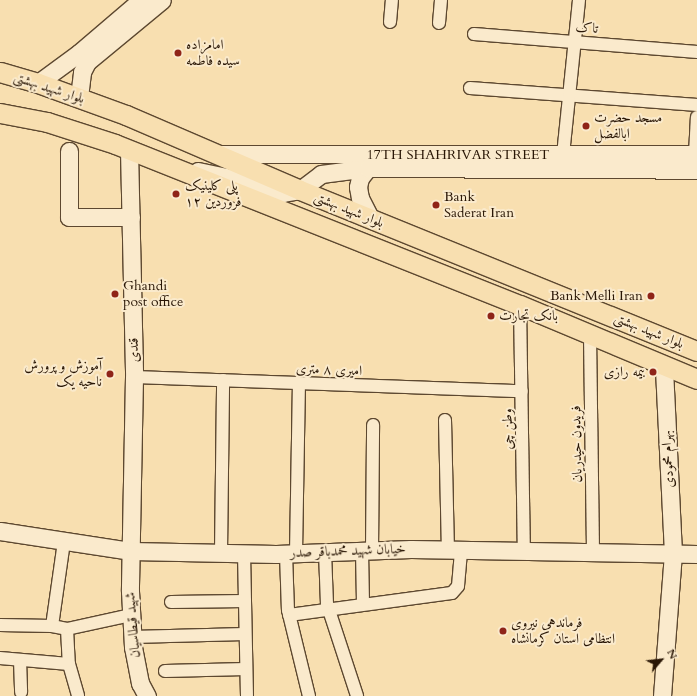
<!DOCTYPE html>
<meta charset="utf-8">
<style>
body{margin:0}
#map{position:relative;width:697px;height:696px;overflow:hidden;background:#f8dfb0;font-family:Cardo,Amiri,serif}
div>[style]{position:absolute}
[style*='--x']{left:calc(var(--x)*1px);top:calc(var(--y)*1px);width:calc(var(--w)*1px);rotate:calc(var(--a)*1deg)}
.roads{filter:drop-shadow(1px 0 #5d4830) drop-shadow(-1px 0 #5d4830) drop-shadow(0 1px #5d4830) drop-shadow(0 -1px #5d4830)}
.street>*{height:12px;margin:-6px;padding:0 6px;transform-origin:6px;border-radius:6px;background:#faeacc}
.secondary>*{height:17px;margin:-8.5px;padding:0 8.5px;transform-origin:8.5px;border-radius:8.5px;background:#faeacc}
.primary>*{height:19px;margin:-9.5px;padding:0 9.5px;transform-origin:9.5px;border-radius:9.5px;background:#f8dfb0}
.dots>*{width:11px;height:11px;translate:-50% -50%;box-sizing:border-box;border:2px solid #faeacc;border-radius:50%}
span{translate:-50% -50%;white-space:nowrap;text-align:center;line-height:1.15;-webkit-text-stroke:4px #faeacc;paint-order:stroke}
.street-label{font-size:14px;color:#291605}
.poi-label{font-size:14px;color:#291605}
.left{translate:0 -50%;text-align:left}
.right{translate:-100% -50%;text-align:right}
.north{position:absolute;left:641px;top:640px;width:40px;height:40px;-webkit-text-stroke:3px #faeacc;paint-order:stroke;rotate:62deg;font-size:11px;font-weight:700;line-height:16px;text-align:center;color:#291605}
.north::after{content:'';display:block;margin:auto;width:14px;height:18px;background:#291605;clip-path:polygon(50% 0,100% 100%,50% 72%,0 100%)}
</style>
<div id="map">
<div class="roads">
<div class="street">
<div style="--x:390;--y:22;--w:22;--a:-85"></div>
<div style="--x:439;--y:23;--w:23;--a:-85"></div>
<div style="--x:474;--y:34;--w:224;--a:4.6"></div>
<div style="--x:470;--y:88;--w:228;--a:4.3"></div>
<div style="--x:695;--y:154;--w:37;--a:-87"></div>
<div style="--x:563;--y:155;--w:156;--a:-84.1"></div>
<div style="--x:520;--y:305;--w:247;--a:89.1"></div>
<div style="--x:590;--y:335;--w:217;--a:89.2"></div>
<div style="--x:134;--y:377;--w:388;--a:2.1"></div>
<div style="--x:445;--y:420;--w:130;--a:88.7"></div>
<div style="--x:372;--y:550;--w:125;--a:-89.5"></div>
<div style="--x:362;--y:551;--w:53;--a:88.9"></div>
<div style="--x:325;--y:552;--w:52;--a:87.8"></div>
<div style="--x:327;--y:604;--w:97;--a:71.9"></div>
<div style="--x:221;--y:553;--w:173;--a:-89.3"></div>
<div style="--x:244;--y:553;--w:143;--a:88.8"></div>
<div style="--x:296;--y:553;--w:169;--a:-89"></div>
<div style="--x:286;--y:554;--w:56;--a:88"></div>
<div style="--x:288;--y:610;--w:89;--a:76.3"></div>
<div style="--x:171;--y:602;--w:74;--a:-0.8"></div>
<div style="--x:289;--y:615;--w:164;--a:-7.7"></div>
<div style="--x:452;--y:593;--w:9;--a:-49"></div>
<div style="--x:458;--y:586;--w:36;--a:-85"></div>
<div style="--x:0;--y:625;--w:52;--a:1.1"></div>
<div style="--x:52;--y:626;--w:15;--a:11"></div>
<div style="--x:67;--y:629;--w:66;--a:-12.3"></div>
<div style="--x:52;--y:626;--w:85;--a:-81.9"></div>
<div style="--x:67;--y:629;--w:35;--a:87"></div>
<div style="--x:69;--y:664;--w:33;--a:74"></div>
<div style="--x:132;--y:637;--w:113;--a:-1.5"></div>
<div style="--x:0;--y:658;--w:69;--a:5"></div>
<div style="--x:20;--y:660;--w:32;--a:88"></div>
<div style="--x:165;--y:671;--w:81;--a:-1.4"></div>
</div>
<div class="secondary">
<div style="--x:38;--y:83;--w:51;--a:-36.2"></div>
<div style="--x:79;--y:53;--w:82;--a:-40.5"></div>
<div style="--x:79;--y:97;--w:25;--a:-83"></div>
<div style="--x:82;--y:72;--w:11;--a:-63"></div>
<div style="--x:87;--y:62;--w:97;--a:-39.6"></div>
<div style="--x:129;--y:150;--w:227;--a:88.7"></div>
<div style="--x:134;--y:377;--w:214;--a:91.1"></div>
<div style="--x:130;--y:591;--w:56;--a:86.9"></div>
<div style="--x:133;--y:647;--w:37;--a:79"></div>
<div style="--x:140;--y:683;--w:15;--a:62"></div>
<div style="--x:69;--y:151;--w:66;--a:90"></div>
<div style="--x:69;--y:217;--w:62;--a:0"></div>
<div style="--x:219;--y:154;--w:478;--a:0"></div>
<div style="--x:368;--y:168;--w:13;--a:129"></div>
<div style="--x:360;--y:178;--w:9;--a:103"></div>
<div style="--x:358;--y:187;--w:11;--a:80"></div>
<div style="--x:360;--y:198;--w:22;--a:63"></div>
<div style="--x:198;--y:171;--w:40;--a:12"></div>
<div style="--x:237;--y:179;--w:48;--a:16.9"></div>
<div style="--x:283;--y:193;--w:17;--a:-10"></div>
<div style="--x:300;--y:190;--w:26;--a:-37"></div>
<div style="--x:321;--y:174;--w:47;--a:-7.3"></div>
<div style="--x:368;--y:168;--w:329;--a:0.3"></div>
<div style="--x:0;--y:531;--w:133;--a:8.7"></div>
<div style="--x:131;--y:551;--w:145;--a:1.2"></div>
<div style="--x:276;--y:554;--w:135;--a:-2.1"></div>
<div style="--x:411;--y:549;--w:286;--a:1"></div>
<div style="--x:662;--y:696;--w:143;--a:-85.6"></div>
<div style="--x:673;--y:553;--w:187;--a:-92.8"></div>
</div>
<div class="primary">
<div style="--x:0;--y:72;--w:40;--a:16"></div>
<div style="--x:38;--y:83;--w:94;--a:20"></div>
<div style="--x:126;--y:115;--w:189;--a:23.3"></div>
<div style="--x:300;--y:190;--w:428;--a:22.1"></div>
<div style="--x:0;--y:113;--w:48;--a:10.8"></div>
<div style="--x:47;--y:122;--w:71;--a:17.9"></div>
<div style="--x:115;--y:144;--w:436;--a:21.7"></div>
<div style="--x:520;--y:305;--w:192;--a:22.7"></div>
</div>
</div>
<div class="dots">
<div style="left:178px;top:53px;background:#8f2418"></div>
<div style="left:586px;top:126px;background:#8f2418"></div>
<div style="left:176px;top:194px;background:#8f2418"></div>
<div style="left:436px;top:205px;background:#8f2418"></div>
<div style="left:115px;top:294px;background:#8f2418"></div>
<div style="left:651px;top:296px;background:#8f2418"></div>
<div style="left:491px;top:316px;background:#8f2418"></div>
<div style="left:653px;top:372px;background:#8f2418"></div>
<div style="left:110px;top:374px;background:#8f2418"></div>
<div style="left:503px;top:631px;background:#8f2418"></div>
</div>
<div class="street-label">
<span style="left:587px;top:28px;rotate:5deg">تاک</span>
<span style="left:49px;top:88px;rotate:18deg">بلوار شهید بهشتی</span>
<span style="left:458px;top:155px">17TH SHAHRIVAR STREET</span>
<span style="left:349px;top:210px;rotate:22deg">بلوار شهید بهشتی</span>
<span style="left:649px;top:331px;rotate:22deg">بلوار شهید بهشتی</span>
<span style="left:134px;top:350px;rotate:-91deg">قندی</span>
<span style="left:329px;top:370px;rotate:2deg">امیری ۸ متری</span>
<span style="left:508px;top:429px;rotate:-91deg">وطن چی</span>
<span style="left:577px;top:444px;rotate:-91deg">فریدون حیدریان</span>
<span style="left:668px;top:459px;rotate:-93deg">بهرام محمودی</span>
<span style="left:348px;top:551px;rotate:-2deg">خیابان شهید محمدباقر صدر</span>
<span style="left:133px;top:625px;rotate:-95deg">شهید قیطاسیان</span>
</div>
<div class="poi-label">
<span class="left" style="left:186px;top:53px">امامزاده<br>سیده فاطمه</span>
<span class="left" style="left:594px;top:126px">مسجد حضرت<br>ابالفضل</span>
<span class="left" style="left:185px;top:194px">پلی کلینیک<br>۱۲ فروردین</span>
<span class="left" style="left:444px;top:205px">Bank<br>Saderat Iran</span>
<span class="left" style="left:123px;top:294px">Ghandi<br>post office</span>
<span class="right" style="left:643px;top:296px">Bank Melli Iran</span>
<span class="left" style="left:499px;top:316px">بانک تجارت</span>
<span class="right" style="left:102px;top:374px">آموزش و پرورش<br>ناحیه یک</span>
<span class="right" style="left:645px;top:372px">بیمه رازی</span>
<span class="left" style="left:511px;top:631px">فرماندهی نیروی<br>انتظامی استان کرمانشاه</span>
</div>
<div class="north">N</div>
</div>
